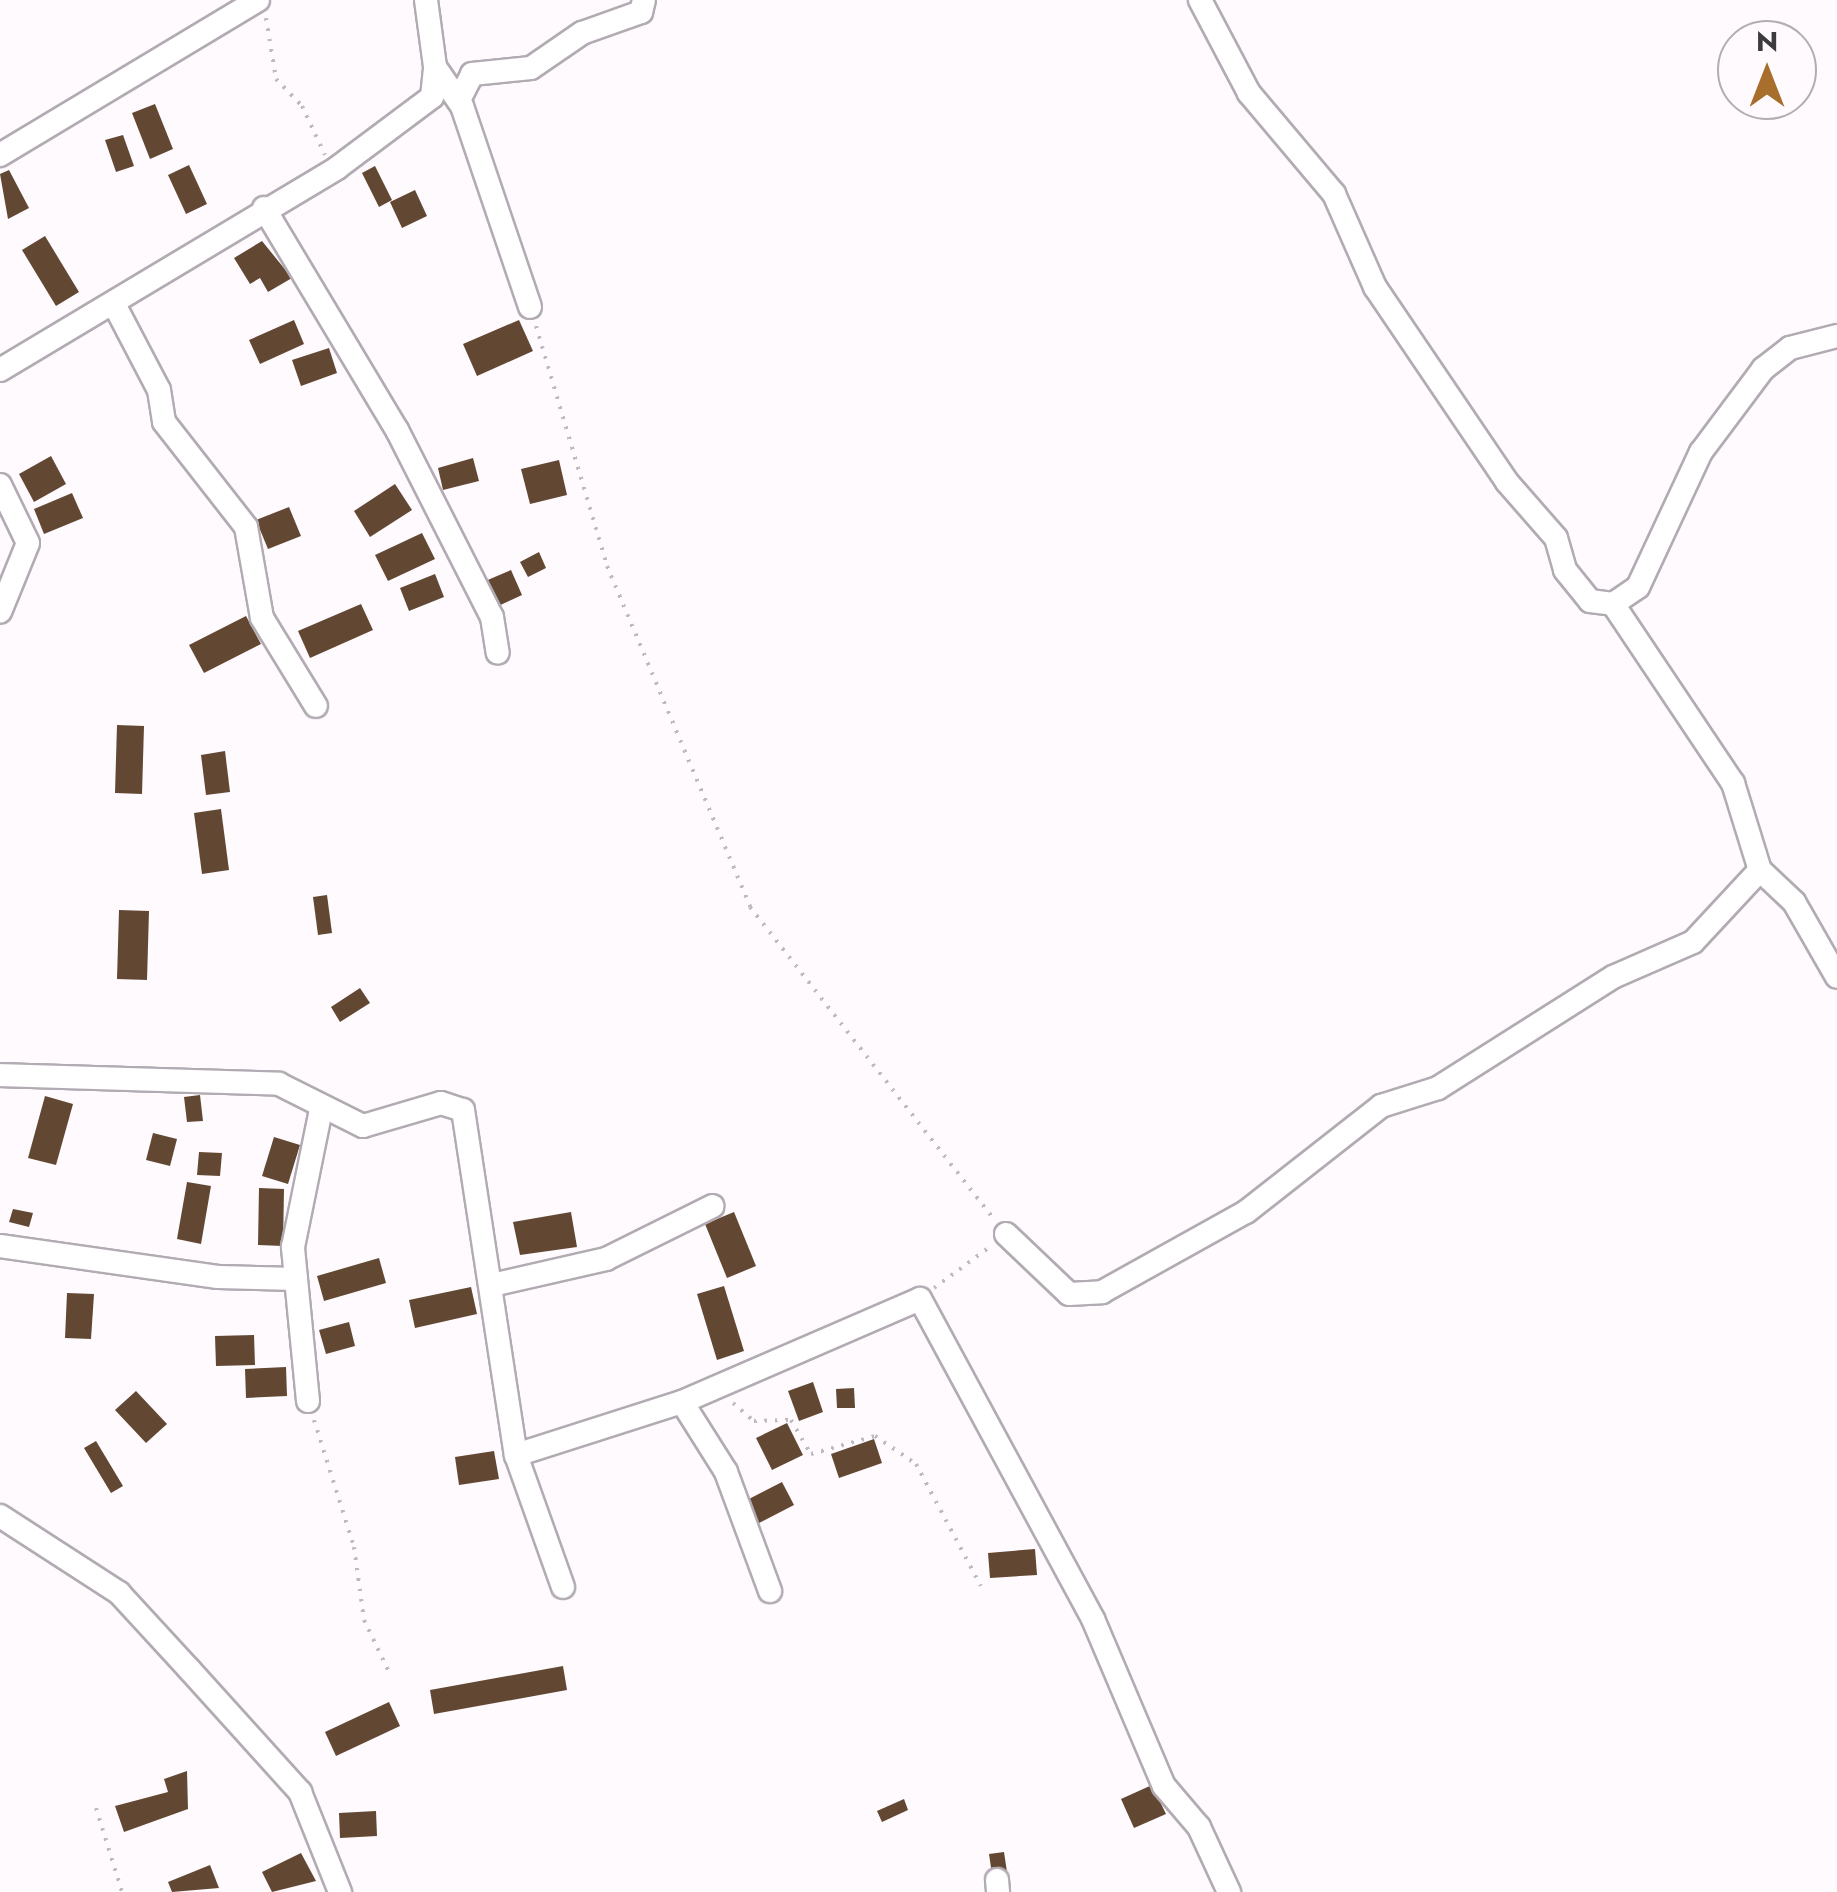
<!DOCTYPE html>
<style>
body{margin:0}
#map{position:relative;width:1837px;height:1892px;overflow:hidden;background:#fefafe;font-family:Jost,sans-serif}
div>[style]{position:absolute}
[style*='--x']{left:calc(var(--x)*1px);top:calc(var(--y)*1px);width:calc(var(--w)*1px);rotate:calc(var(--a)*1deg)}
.building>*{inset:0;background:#624833}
.path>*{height:4px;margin-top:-2px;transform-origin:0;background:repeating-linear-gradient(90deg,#bebbbe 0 2.5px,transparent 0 10.5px)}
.roads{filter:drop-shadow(2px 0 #b2abb3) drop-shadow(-2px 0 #b2abb3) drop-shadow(0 2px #b2abb3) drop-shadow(0 -2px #b2abb3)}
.minor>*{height:22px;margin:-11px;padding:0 11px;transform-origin:11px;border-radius:11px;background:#fff}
span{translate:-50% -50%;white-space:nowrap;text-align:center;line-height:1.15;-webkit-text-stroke:10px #fefafe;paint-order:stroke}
.north{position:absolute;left:1717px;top:20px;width:100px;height:100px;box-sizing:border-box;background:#fefafe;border:2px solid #b1aeb1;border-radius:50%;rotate:0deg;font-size:28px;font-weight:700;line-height:40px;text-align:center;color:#3e3b3e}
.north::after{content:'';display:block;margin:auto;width:35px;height:45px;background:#a76e2c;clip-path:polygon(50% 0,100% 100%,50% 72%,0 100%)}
</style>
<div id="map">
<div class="building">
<div style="clip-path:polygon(155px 104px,173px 149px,150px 159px,132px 113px)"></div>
<div style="clip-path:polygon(123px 135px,134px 166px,116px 172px,105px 140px)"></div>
<div style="clip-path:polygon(189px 165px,207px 204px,186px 214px,168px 175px)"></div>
<div style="clip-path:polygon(375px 166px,392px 200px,379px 207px,362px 173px)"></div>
<div style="clip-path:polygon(9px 170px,29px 208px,8px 219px,0 174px)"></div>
<div style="clip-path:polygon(415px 190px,427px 216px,402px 228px,390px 202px)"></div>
<div style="clip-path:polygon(45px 236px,79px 292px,56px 306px,22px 250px)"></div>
<div style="clip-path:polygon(262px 241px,292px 278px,268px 292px,260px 278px,250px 284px,234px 258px)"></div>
<div style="clip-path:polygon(294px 320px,304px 344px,260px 364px,249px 340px)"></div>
<div style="clip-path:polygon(519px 320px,533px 351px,477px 376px,463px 344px)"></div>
<div style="clip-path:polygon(329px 348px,337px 373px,301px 386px,292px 360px)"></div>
<div style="clip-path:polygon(51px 456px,66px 484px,34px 502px,19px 474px)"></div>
<div style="clip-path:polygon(473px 458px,479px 481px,443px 490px,438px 468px)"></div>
<div style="clip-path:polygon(559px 460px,567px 495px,530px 504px,521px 469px)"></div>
<div style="clip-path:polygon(395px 484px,412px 510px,370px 537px,354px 511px)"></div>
<div style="clip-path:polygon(72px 493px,83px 518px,44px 534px,34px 509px)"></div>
<div style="clip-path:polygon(289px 507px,301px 536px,268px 549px,256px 520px)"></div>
<div style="clip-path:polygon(422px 533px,435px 559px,388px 581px,375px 555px)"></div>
<div style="clip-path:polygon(539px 552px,546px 568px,528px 577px,520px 562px)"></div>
<div style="clip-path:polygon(511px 570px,522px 595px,494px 608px,483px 582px)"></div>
<div style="clip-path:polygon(435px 574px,444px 597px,409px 611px,400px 588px)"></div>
<div style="clip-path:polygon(361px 604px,373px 630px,310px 658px,298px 631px)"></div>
<div style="clip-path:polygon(246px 616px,261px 644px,204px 673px,189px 645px)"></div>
<div style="clip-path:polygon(117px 725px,144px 726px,142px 794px,115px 793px)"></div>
<div style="clip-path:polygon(225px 751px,230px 792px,206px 795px,201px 755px)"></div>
<div style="clip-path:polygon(221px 809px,229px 870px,202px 874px,194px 813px)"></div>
<div style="clip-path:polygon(327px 895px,332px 933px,318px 935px,313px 897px)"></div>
<div style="clip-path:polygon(119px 910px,149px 911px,147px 980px,117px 979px)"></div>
<div style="clip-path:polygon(360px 988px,370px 1003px,340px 1022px,331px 1007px)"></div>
<div style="clip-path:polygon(200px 1095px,203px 1121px,187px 1122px,184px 1097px)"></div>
<div style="clip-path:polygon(45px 1096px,73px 1104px,56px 1165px,28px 1158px)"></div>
<div style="clip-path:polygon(153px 1133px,177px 1139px,170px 1166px,146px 1160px)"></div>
<div style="clip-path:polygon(274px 1137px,300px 1145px,288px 1184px,262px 1176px)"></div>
<div style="clip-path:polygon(199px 1152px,222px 1153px,220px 1176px,197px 1175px)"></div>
<div style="clip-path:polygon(187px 1182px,211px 1186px,201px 1244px,177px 1239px)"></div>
<div style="clip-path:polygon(259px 1188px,284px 1189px,283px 1246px,258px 1245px)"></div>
<div style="clip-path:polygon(13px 1209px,33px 1213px,29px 1227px,9px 1222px)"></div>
<div style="clip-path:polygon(571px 1212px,577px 1247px,520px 1255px,513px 1222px)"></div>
<div style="clip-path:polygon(734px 1212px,756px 1266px,727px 1278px,705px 1224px)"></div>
<div style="clip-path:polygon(379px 1258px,386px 1283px,324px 1301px,317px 1276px)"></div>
<div style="clip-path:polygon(724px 1286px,744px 1351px,717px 1360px,697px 1294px)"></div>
<div style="clip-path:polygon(471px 1287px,477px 1314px,415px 1328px,409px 1300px)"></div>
<div style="clip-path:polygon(67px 1293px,94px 1294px,91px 1339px,65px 1338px)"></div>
<div style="clip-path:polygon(349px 1322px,355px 1346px,326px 1354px,319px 1330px)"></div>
<div style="clip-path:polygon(254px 1335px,255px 1365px,216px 1366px,215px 1336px)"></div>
<div style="clip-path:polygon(286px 1367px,287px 1396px,246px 1398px,245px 1369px)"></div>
<div style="clip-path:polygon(813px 1382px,823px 1412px,799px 1421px,788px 1391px)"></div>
<div style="clip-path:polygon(854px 1388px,855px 1408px,837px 1408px,836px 1389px)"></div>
<div style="clip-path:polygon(136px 1391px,167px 1424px,146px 1443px,115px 1410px)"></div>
<div style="clip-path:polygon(787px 1423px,803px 1455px,772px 1470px,756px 1438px)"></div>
<div style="clip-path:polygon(874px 1439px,882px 1463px,839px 1478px,831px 1454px)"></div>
<div style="clip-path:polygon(96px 1441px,123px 1486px,111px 1493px,84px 1448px)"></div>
<div style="clip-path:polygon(494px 1451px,499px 1479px,459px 1485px,455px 1457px)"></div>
<div style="clip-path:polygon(782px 1482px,794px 1505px,757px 1524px,745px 1501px)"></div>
<div style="clip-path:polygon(1035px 1549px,1037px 1575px,990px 1578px,988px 1553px)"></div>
<div style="clip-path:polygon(563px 1666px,567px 1690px,434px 1714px,430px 1690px)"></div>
<div style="clip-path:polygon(389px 1702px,400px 1726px,336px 1756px,325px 1732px)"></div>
<div style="clip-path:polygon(187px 1771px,188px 1809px,124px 1832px,115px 1806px,168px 1792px,164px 1779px)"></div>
<div style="clip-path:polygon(1152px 1785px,1166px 1814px,1134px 1828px,1121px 1799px)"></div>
<div style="clip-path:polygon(904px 1799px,908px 1810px,882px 1822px,877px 1811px)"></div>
<div style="clip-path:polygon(376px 1811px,377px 1836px,340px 1838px,339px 1813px)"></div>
<div style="clip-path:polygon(1004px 1852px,1007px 1872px,992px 1874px,989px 1854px)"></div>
<div style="clip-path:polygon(301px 1853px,316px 1881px,272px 1892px,262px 1872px)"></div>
<div style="clip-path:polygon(210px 1865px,219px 1888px,172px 1892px,168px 1882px)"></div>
</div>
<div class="path">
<div style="--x:266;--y:18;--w:62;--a:80.7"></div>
<div style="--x:276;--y:79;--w:37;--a:46"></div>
<div style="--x:302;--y:106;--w:54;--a:64.9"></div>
<div style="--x:536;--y:326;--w:250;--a:73.5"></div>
<div style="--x:607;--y:566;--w:370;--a:67.2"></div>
<div style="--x:750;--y:907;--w:396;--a:52"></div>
<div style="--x:934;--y:1288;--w:71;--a:-36.4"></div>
<div style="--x:733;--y:1403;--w:28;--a:41"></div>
<div style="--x:754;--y:1421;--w:37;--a:-2"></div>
<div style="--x:791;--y:1420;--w:39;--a:60"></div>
<div style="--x:811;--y:1454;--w:66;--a:-15.7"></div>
<div style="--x:875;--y:1436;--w:50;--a:34.3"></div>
<div style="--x:916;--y:1464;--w:138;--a:62"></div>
<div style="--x:314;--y:1420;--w:133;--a:72.5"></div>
<div style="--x:354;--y:1547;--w:74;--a:82.2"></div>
<div style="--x:364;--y:1620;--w:58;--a:64.3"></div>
<div style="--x:96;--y:1808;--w:88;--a:72.8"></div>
</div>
<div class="roads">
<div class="minor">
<div style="--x:426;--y:0;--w:68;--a:82.3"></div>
<div style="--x:435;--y:67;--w:47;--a:55.3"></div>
<div style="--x:462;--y:106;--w:212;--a:71.3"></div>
<div style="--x:1200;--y:0;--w:105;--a:62.2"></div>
<div style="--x:1249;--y:93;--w:132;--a:49.9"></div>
<div style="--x:1334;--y:194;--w:102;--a:66.2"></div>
<div style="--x:1375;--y:287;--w:235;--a:55.9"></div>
<div style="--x:1507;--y:482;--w:74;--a:48.8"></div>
<div style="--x:1556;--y:538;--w:33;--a:74"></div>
<div style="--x:1565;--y:570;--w:40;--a:51"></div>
<div style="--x:1590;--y:601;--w:23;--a:7"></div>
<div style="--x:1613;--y:604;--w:30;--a:-34"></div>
<div style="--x:1638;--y:587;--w:149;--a:-65"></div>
<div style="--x:1701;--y:452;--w:104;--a:-53.2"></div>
<div style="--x:1763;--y:369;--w:34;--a:-38"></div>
<div style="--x:1790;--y:348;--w:49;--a:-14.3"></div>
<div style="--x:459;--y:100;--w:29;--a:-63"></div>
<div style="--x:472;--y:74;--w:59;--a:-5.8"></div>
<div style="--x:531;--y:68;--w:62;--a:-34.5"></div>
<div style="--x:582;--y:33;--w:63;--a:-19.6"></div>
<div style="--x:641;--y:12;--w:12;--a:-76"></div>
<div style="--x:0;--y:155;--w:301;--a:-31"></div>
<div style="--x:264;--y:208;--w:259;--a:59.1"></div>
<div style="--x:397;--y:430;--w:210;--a:63.1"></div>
<div style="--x:492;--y:617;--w:36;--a:81"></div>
<div style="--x:115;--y:306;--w:95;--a:62.4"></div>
<div style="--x:159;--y:390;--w:32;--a:81"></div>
<div style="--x:164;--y:422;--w:133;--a:52"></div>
<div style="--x:246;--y:527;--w:92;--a:80"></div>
<div style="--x:262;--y:618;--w:103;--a:58.5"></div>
<div style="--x:0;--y:370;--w:393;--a:-30.9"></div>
<div style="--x:337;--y:168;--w:119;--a:-36.8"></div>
<div style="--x:432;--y:97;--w:30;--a:-84"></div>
<div style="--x:0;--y:485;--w:64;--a:64.2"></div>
<div style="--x:28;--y:543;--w:74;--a:112.1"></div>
<div style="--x:1613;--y:604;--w:216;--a:56.2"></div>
<div style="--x:1733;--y:783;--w:91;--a:72.8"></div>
<div style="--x:0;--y:1075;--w:279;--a:1.8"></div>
<div style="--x:279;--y:1084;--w:94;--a:26.6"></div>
<div style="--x:363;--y:1126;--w:81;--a:-16.4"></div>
<div style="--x:441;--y:1103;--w:23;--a:18"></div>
<div style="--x:463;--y:1110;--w:349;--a:81.3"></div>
<div style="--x:516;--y:1455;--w:174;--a:-17.7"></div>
<div style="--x:682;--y:1402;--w:83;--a:57.8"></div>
<div style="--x:726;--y:1472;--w:127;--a:69.7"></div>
<div style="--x:1006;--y:1234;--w:87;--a:43.6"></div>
<div style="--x:1069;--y:1294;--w:33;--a:-3"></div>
<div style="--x:1102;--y:1292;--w:165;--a:-29.1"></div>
<div style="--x:1246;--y:1212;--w:172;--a:-38.1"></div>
<div style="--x:1381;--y:1106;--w:60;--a:-17.5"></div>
<div style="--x:1438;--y:1088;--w:207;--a:-32.4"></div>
<div style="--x:1613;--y:977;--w:87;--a:-23.6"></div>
<div style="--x:1693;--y:942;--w:98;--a:-47.1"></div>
<div style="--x:1760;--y:870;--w:47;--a:43.3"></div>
<div style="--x:1794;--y:902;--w:86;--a:60.2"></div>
<div style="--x:0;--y:1246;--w:220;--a:8.1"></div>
<div style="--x:218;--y:1277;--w:78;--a:1.5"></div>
<div style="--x:492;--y:1285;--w:117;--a:-12.8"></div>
<div style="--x:606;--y:1259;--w:119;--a:-26.4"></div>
<div style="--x:308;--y:1401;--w:155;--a:-95.6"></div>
<div style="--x:293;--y:1247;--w:141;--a:-78.5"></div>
<div style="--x:682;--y:1402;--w:259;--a:-23.4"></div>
<div style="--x:920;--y:1299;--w:364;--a:61.6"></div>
<div style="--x:1093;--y:1619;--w:181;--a:67"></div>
<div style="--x:1164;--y:1786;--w:54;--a:49.5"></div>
<div style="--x:1199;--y:1827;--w:72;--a:65.2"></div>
<div style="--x:516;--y:1455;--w:140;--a:70.4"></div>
<div style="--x:0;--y:1516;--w:142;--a:32.9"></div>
<div style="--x:119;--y:1593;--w:103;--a:47.4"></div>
<div style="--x:189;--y:1669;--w:166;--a:47.9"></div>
<div style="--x:300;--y:1792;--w:108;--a:68.2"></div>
<div style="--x:997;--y:1880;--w:12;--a:85"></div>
</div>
</div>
<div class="north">N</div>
</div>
